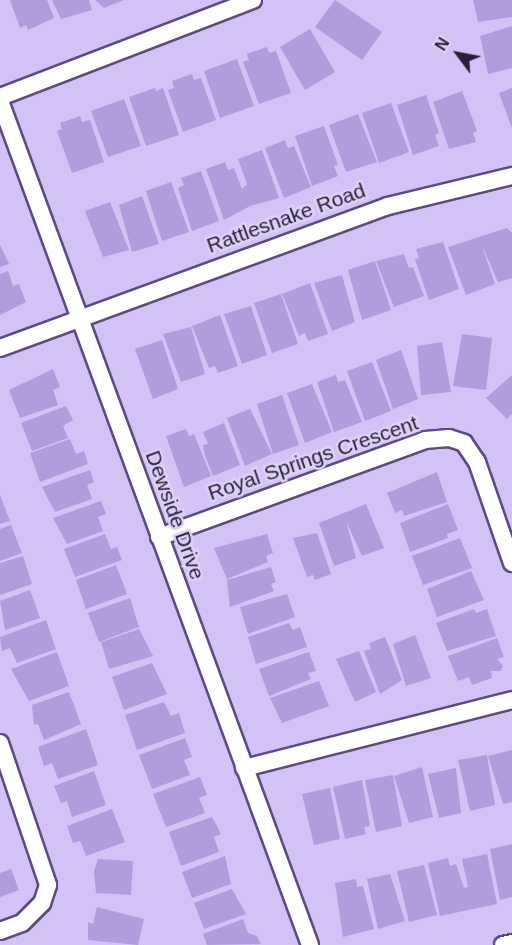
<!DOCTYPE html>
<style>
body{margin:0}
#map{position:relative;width:512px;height:945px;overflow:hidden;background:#d2c2f5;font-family:Arial,sans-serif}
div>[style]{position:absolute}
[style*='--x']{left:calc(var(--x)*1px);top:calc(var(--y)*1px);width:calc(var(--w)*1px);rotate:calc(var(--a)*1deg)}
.building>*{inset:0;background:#b19ddb}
.roads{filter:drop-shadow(2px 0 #5e4a82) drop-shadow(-2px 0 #5e4a82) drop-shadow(0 2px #5e4a82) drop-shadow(0 -2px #5e4a82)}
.minor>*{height:16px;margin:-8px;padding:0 8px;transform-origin:8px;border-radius:8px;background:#fff}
span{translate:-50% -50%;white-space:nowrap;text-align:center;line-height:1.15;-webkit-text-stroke:5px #ddd1f8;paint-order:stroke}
.street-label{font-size:21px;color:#271f37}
.north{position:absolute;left:428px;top:24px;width:60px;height:60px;-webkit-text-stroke:4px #ddd1f8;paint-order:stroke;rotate:302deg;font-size:16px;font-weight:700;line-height:24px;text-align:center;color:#271f37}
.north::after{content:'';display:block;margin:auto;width:21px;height:27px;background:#271f37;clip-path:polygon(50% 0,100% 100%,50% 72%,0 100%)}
</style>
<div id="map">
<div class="building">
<div style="clip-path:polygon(10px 0,47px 0,54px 18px,28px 30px,26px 25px,20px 28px)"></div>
<div style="clip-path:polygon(52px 0,89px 0,92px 10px,61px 19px)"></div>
<div style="clip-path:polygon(95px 0,124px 0,104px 8px)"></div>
<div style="clip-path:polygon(335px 0,382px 32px,362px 60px,315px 27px)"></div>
<div style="clip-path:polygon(473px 0,512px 0,512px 17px,478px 22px)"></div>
<div style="clip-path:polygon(512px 26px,512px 68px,488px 74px,480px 36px)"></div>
<div style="clip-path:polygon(310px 29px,335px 72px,305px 90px,280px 47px)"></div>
<div style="clip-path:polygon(267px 47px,269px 53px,276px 51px,291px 93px,259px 104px,243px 62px,249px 60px,247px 54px)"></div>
<div style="clip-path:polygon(237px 59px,254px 106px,220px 118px,204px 71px)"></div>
<div style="clip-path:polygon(192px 74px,194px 80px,201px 78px,216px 120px,183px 132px,168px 90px,174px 88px,172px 81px)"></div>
<div style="clip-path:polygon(155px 88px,156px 91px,163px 88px,179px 135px,146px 146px,129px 97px)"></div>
<div style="clip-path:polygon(512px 88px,512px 128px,499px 93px)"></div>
<div style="clip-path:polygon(462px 91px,477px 131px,473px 133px,476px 142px,449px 149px,433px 102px)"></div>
<div style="clip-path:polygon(426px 95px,439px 133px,435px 135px,439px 146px,413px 155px,397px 105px)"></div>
<div style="clip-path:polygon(124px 99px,141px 146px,108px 157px,91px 111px)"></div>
<div style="clip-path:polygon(391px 103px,409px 152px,379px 163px,362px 113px)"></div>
<div style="clip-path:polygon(358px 114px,377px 162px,346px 172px,329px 125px)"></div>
<div style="clip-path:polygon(80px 116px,82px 122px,90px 120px,104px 162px,72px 173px,57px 131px,62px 129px,60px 123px)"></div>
<div style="clip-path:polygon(324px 126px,338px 165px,334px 166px,338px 176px,312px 186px,295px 136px)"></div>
<div style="clip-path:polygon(285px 140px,288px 148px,294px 146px,311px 187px,284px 198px,265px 148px)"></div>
<div style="clip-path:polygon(262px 150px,279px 198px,250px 206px,224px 220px,206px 169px,225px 162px,228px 170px,234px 168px,242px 189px,247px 184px,238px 159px)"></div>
<div style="clip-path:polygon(201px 171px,219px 221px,192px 231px,178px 188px,184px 185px,181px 178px)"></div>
<div style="clip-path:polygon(171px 182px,189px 232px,162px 241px,146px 191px)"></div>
<div style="clip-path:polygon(142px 196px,159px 244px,132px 252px,119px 205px)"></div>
<div style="clip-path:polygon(110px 202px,129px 250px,103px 257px,85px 211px)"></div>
<div style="clip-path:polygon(507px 228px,512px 233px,512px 278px,498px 282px,481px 243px,495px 284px,466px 295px,448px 247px)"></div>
<div style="clip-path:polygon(443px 242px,459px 289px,429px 300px,415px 260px,419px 258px,416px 249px)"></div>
<div style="clip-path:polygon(0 245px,9px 264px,0 267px)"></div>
<div style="clip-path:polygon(404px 254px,409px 268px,413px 267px,424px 296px,394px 307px,376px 261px)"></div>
<div style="clip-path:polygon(375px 261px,391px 310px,362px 320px,348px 270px)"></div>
<div style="clip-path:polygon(8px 271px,13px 286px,19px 284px,26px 302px,0 315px,0 274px)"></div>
<div style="clip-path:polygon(342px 275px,355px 322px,332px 331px,314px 283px)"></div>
<div style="clip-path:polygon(310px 283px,328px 334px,308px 341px,305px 333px,299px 336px,282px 294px)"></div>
<div style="clip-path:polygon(281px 294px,298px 344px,272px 353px,254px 303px)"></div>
<div style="clip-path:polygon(251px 306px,267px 355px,242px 364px,224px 314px)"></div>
<div style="clip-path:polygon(220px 315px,238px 366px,218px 373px,215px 366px,209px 368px,192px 326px)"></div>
<div style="clip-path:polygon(191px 327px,205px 374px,181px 382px,163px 334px)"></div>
<div style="clip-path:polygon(462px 334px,492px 338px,486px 390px,453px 386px)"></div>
<div style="clip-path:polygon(162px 340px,178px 389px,153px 399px,135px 349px)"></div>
<div style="clip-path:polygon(442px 342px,451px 392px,421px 395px,417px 346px)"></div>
<div style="clip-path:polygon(401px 350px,418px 399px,393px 409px,376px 360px)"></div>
<div style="clip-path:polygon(372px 362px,391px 411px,365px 421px,347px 371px)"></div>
<div style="clip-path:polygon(53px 369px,60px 387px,53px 390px,58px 405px,20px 418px,9px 390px)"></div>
<div style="clip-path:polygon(336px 375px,338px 382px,345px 380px,362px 422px,334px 432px,317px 382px)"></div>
<div style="clip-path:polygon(512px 375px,512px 414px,507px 419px,486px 398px)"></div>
<div style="clip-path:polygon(312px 384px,332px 432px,305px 443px,287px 393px)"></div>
<div style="clip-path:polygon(282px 395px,299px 445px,273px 454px,257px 404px)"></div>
<div style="clip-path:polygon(66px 406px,73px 420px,63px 426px,68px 438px,32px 451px,21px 423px)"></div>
<div style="clip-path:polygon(250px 409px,272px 454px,245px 466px,227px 418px)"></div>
<div style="clip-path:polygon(224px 423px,240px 465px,213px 476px,205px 456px,203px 445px,208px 444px,203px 432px)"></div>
<div style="clip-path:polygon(186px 429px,189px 436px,194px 434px,211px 476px,184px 487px,166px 436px)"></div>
<div style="clip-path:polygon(70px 439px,76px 454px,84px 451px,88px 464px,40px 482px,30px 453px)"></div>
<div style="clip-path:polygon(90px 470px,94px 482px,87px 485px,92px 499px,55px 512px,42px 487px)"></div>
<div style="clip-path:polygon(437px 472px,447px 502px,404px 516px,402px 510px,395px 513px,387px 493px)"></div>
<div style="clip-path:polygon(0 495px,10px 521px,0 524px)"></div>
<div style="clip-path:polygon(101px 501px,106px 514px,98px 517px,103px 531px,67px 544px,53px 518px)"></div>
<div style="clip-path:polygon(366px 504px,384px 548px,362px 556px,346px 521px,356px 558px,334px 566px,319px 523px)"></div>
<div style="clip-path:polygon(448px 504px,458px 530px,447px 534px,448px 538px,410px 552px,400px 523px)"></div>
<div style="clip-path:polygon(11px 525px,22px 553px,0 561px,0 529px)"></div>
<div style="clip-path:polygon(317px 533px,331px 574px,315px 580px,313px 575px,307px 577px,293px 538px)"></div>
<div style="clip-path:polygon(105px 534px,111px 549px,117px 547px,122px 560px,75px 577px,64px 549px)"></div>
<div style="clip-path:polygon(267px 534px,273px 553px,266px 556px,268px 562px,227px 579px,214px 548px)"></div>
<div style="clip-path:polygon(460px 538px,472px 568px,423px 585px,412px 556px)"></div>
<div style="clip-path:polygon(23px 556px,32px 584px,0 595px,0 563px)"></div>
<div style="clip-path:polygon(116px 565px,127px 594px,86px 609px,76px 580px)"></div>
<div style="clip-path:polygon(271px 567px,276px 582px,271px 584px,274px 591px,230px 607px,227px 580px)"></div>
<div style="clip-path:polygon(471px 571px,484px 600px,437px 617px,427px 589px)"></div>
<div style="clip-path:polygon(30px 590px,40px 618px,5px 630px,0 601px)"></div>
<div style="clip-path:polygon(287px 594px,295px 617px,248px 634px,240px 607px)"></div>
<div style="clip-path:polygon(130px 598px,139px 627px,99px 642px,88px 613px)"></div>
<div style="clip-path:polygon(474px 609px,476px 613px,487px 609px,496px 636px,447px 651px,436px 623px)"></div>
<div style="clip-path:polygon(46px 620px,56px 649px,17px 663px,10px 648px,2px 651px,0 637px)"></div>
<div style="clip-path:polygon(289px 623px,293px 630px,300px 627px,307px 647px,256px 664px,248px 637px)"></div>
<div style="clip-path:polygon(139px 629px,153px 656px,109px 669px,101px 642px)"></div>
<div style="clip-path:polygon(415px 635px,431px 678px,406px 686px,393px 644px)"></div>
<div style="clip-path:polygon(385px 637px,402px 680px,380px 694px,364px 651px,371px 649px,369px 643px)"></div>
<div style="clip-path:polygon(497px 638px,504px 657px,497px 659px,503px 666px,501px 671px,491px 671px,492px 678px,472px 685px,469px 677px,458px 681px,448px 656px)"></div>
<div style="clip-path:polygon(359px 651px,376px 692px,355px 702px,336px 659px)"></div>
<div style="clip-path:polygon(57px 652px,69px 686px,29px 701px,11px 669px)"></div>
<div style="clip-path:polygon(309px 652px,316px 671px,308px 673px,311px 679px,269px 696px,259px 669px)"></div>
<div style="clip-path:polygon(152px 663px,167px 694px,124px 710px,112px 677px)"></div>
<div style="clip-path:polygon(319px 681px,329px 706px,282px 723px,270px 698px)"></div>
<div style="clip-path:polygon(69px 692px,81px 724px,44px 740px,38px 724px,34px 725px,32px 705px)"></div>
<div style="clip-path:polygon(164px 702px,171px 716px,179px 713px,185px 733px,137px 750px,125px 715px)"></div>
<div style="clip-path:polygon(86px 729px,98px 765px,58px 779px,52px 763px,44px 766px,38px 747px)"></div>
<div style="clip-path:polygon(185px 738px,192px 757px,184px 760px,190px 775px,152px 789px,139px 755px)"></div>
<div style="clip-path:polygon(512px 750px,512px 802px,503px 804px,488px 756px)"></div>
<div style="clip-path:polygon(487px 755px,495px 805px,470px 811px,458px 760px)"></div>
<div style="clip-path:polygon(422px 767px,433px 817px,409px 823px,394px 776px)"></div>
<div style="clip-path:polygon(456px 768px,461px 813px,439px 818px,428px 774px)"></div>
<div style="clip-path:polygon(94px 771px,106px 805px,72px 817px,67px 801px,61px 803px,54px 786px)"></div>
<div style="clip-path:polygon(393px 775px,402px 826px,376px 832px,365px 780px)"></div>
<div style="clip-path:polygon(200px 777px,207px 795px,199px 798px,205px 813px,166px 827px,153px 794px)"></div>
<div style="clip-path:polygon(362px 780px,370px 826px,364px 827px,366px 834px,345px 839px,333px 787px)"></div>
<div style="clip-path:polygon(330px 788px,340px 839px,314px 845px,302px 794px)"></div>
<div style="clip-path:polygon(112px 809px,125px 842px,86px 856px,80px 841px,73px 843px,67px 826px)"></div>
<div style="clip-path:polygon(212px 817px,221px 834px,214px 837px,219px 852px,181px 866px,169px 832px)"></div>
<div style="clip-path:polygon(512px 844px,512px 897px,500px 900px,490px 849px)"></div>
<div style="clip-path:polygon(487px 854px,497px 904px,440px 916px,428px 863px,448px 858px,450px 866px,456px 864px,464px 888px,468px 887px,462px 859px)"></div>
<div style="clip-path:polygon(225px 856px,231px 884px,192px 898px,182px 872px)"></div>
<div style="clip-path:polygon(98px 859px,133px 861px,131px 895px,96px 893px,94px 871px)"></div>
<div style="clip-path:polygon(424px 865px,437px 915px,409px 922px,397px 871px)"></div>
<div style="clip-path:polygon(11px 869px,19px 890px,0 897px,0 873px)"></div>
<div style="clip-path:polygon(390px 874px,405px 921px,378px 929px,367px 879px)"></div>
<div style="clip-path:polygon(356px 879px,357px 887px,363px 886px,374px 929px,343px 937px,335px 883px)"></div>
<div style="clip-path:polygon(232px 889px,246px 914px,204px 929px,194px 903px)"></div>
<div style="clip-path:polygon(97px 907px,144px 919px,138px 945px,88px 940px,88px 922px,93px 924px)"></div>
<div style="clip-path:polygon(243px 919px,248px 933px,257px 936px,261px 944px,207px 945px,203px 934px)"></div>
</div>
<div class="roads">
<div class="minor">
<div style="--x:0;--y:97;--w:271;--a:-21"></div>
<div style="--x:0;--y:101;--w:899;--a:69.83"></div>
<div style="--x:0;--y:348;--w:413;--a:-20.1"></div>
<div style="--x:388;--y:206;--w:128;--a:-13.6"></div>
<div style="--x:159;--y:537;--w:283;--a:-20"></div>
<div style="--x:425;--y:440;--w:24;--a:-5"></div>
<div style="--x:449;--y:438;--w:16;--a:18"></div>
<div style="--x:464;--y:443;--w:23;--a:56"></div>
<div style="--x:477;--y:462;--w:107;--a:70.9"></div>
<div style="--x:0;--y:743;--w:150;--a:71.3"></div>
<div style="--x:48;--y:885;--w:19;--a:108"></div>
<div style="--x:42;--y:903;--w:28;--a:135"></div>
<div style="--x:22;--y:923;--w:23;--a:160"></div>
<div style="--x:244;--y:768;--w:276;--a:-14.2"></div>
<div style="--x:503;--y:945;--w:9;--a:-13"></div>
</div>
</div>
<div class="street-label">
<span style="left:286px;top:218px;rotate:-20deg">Rattlesnake Road</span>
<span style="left:313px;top:458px;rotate:-19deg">Royal Springs Crescent</span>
<span style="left:175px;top:515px;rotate:70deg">Dewside Drive</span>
</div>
<div class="north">N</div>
</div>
